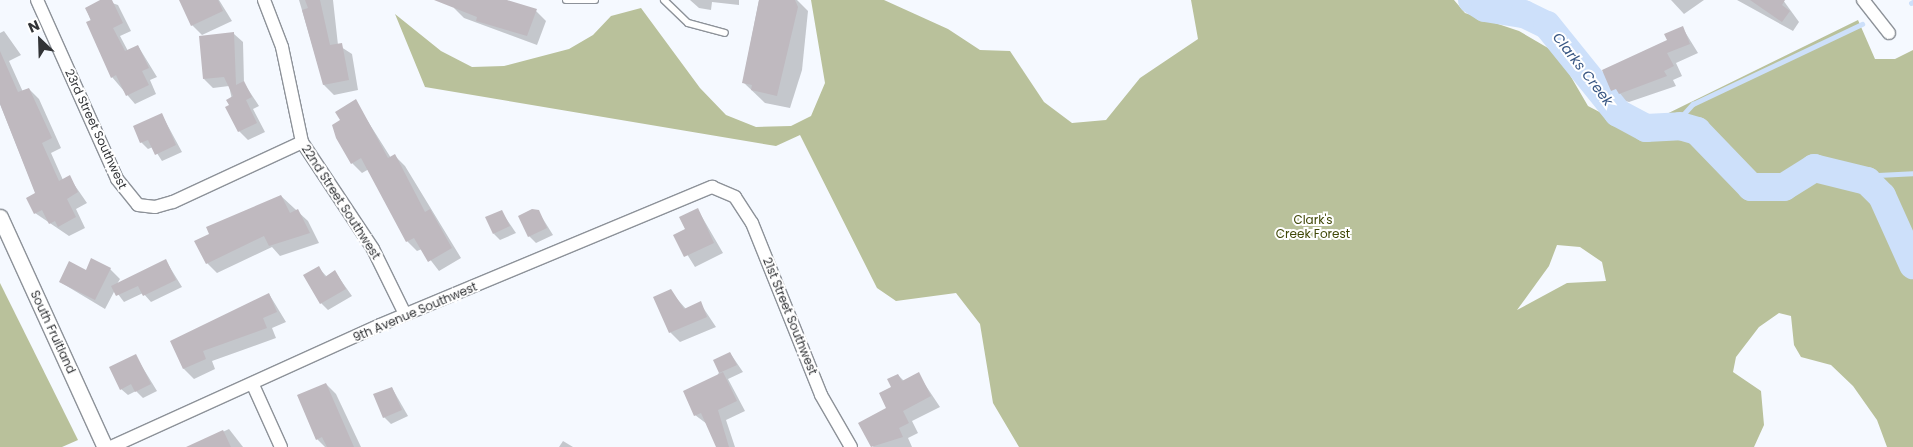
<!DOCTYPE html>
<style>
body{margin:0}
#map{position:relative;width:1913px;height:447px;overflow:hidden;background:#f5f9ff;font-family:Poppins,sans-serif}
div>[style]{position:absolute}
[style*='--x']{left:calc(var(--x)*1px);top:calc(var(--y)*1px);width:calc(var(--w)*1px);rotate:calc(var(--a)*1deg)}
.forest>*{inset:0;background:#b9c19b}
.shadow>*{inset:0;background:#0003}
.stream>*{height:4.5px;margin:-2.25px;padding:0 2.25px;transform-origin:2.25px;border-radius:2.25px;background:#cde0fa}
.river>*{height:28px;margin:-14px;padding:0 14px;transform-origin:14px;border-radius:14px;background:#cde0fa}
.building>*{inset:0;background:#bfb9bf}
.roads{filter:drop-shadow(1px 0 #8d9299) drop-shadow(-1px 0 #8d9299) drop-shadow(0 1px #8d9299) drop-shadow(0 -1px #8d9299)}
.service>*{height:6px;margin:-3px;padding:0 3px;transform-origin:3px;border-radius:3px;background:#fff}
.minor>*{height:12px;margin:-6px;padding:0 6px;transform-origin:6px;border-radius:6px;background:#fff}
.tertiary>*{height:15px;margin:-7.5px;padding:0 7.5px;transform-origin:7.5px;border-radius:7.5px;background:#fff}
span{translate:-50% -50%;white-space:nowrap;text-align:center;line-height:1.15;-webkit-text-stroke:4px #fff;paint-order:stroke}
.street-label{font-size:12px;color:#313336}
.park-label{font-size:12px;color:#404808}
.water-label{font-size:14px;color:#375582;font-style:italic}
.north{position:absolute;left:15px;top:15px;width:50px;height:50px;-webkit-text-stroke:4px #fff;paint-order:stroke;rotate:336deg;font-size:14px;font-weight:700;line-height:20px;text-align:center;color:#313336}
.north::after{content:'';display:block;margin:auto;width:18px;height:22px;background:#313336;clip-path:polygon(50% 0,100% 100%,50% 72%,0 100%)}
</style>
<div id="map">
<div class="forest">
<div style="clip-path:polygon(evenodd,811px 0,884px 0,948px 29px,980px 50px,1010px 51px,1044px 102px,1072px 123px,1106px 120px,1140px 78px,1198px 39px,1191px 0,1454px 0,1465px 13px,1519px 31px,1548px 48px,1560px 58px,1588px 106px,1634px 130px,1858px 20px,1875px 59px,1895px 59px,1913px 50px,1913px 447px,1887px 447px,1877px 420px,1853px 386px,1831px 365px,1801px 357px,1794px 345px,1791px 316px,1779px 313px,1759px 327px,1736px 357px,1733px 372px,1761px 391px,1764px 425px,1754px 447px,1019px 447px,993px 403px,980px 324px,956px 293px,896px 301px,877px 288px,800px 135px,776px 146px,425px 87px,395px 14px,441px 51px,472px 67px,504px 66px,569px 49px,593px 35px,611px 16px,641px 8px,700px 88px,726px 115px,756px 127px,791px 126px,811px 116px,825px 83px,811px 0,1557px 245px,1580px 247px,1602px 262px,1606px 281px,1567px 283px,1517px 310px,1549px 266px,1557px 245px)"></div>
<div style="clip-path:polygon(0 283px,78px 440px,62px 447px,0 447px)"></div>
</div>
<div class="shadow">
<div style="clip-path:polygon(103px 0,118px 5px,131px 31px,120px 36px,128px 51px,138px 46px,157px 77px,150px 80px,156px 94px,135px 104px,112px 77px,86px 8px)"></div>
<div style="clip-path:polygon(182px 0,219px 0,232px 21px,202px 35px,192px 25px)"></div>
<div style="clip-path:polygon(299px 0,333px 0,338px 45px,352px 54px,358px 90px,334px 95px,324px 85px)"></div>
<div style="clip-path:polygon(457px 0,501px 0,536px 11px,546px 21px,537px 45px,464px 18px,454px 8px)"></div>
<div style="clip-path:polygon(690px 0,739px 0,739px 5px,712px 2px,711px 10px,699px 8px)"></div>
<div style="clip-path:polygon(759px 0,797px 0,808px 11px,802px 70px,790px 108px,765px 103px,743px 82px)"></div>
<div style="clip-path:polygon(1671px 0,1704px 0,1684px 14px)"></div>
<div style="clip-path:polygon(1737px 0,1783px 0,1799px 22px,1793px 31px)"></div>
<div style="clip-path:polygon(1682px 27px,1698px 53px,1676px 63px,1682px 76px,1673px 80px,1676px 86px,1629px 102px,1622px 100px,1603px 71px,1668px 41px)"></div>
<div style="clip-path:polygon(4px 31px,21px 55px,9px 61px,23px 92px,29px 89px,39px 99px,61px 148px,51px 153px,63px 180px,69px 177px,87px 203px,76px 209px,85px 228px,69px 236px,35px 213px,36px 194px,0 104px,0 33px)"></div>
<div style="clip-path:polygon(234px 34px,243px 42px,244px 83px,259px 106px,253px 109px,265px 132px,248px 140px,239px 131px,229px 86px,213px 88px,204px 79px)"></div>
<div style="clip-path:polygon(355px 101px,391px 158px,395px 156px,405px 166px,461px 258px,439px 271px,422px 249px,417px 251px,407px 241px,369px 169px,362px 173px,352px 163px,342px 121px)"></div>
<div style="clip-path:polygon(162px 115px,182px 152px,162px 161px,153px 147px,148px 149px,141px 142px)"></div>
<div style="clip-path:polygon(281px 196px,308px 221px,319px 243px,280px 256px,272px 247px,217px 273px,207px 263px)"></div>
<div style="clip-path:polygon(698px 210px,723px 253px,695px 267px,675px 235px,687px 230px)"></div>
<div style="clip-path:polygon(501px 211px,516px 233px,500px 240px,494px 234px)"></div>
<div style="clip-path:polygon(538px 211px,553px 235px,536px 243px,529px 236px)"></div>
<div style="clip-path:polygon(166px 261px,182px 287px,151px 302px,143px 293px,124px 302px,115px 290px,105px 309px,60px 282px,110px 269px,120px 279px,117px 284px)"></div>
<div style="clip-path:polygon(318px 267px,327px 277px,335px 272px,352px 296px,328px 310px,321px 303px)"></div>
<div style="clip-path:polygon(670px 291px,686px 309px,700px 303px,716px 327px,680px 342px,670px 332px)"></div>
<div style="clip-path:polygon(269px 294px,286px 322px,272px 328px,276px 338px,212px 361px,215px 369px,194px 379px,184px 369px,172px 342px)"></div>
<div style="clip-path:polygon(730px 353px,743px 372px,728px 379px,745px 411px,726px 420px,735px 447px,717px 447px,707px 424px,695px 415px)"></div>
<div style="clip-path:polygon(135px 355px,157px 391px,143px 398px,136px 391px,128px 395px,121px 389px)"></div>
<div style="clip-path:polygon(918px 374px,940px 407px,912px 421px,918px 433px,908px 438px,912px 447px,873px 447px,898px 375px,904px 381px)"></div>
<div style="clip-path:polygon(326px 384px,336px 394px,361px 447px,325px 447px,317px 439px)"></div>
<div style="clip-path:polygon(392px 388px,408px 416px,391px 424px,384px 417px)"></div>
<div style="clip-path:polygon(229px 429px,243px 447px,203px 447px,201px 442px)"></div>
<div style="clip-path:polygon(563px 441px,573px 447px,559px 447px)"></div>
</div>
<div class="stream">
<div style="--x:1911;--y:3;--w:2;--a:-27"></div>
<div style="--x:1672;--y:127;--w:31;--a:-48"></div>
<div style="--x:1693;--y:104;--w:187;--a:-25.3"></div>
<div style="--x:1834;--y:170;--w:44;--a:6.5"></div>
<div style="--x:1878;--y:175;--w:35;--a:-3"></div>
</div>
<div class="river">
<div style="--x:1472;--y:0;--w:15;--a:32"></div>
<div style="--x:1485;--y:8;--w:39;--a:9"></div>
<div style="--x:1524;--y:14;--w:25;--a:26"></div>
<div style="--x:1547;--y:25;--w:113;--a:51.1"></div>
<div style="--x:1618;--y:113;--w:32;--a:28"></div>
<div style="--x:1646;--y:128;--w:34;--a:-3"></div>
<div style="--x:1680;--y:126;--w:18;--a:16"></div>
<div style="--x:1697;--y:131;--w:78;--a:46"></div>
<div style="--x:1751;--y:187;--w:33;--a:0"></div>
<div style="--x:1784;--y:187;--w:36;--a:-32"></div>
<div style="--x:1814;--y:168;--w:55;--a:13.8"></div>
<div style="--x:1867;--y:181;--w:21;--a:45"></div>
<div style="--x:1882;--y:196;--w:76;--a:65.8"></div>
</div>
<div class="building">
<div style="clip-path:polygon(100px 0,112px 0,123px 23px,113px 28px,125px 51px,138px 45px,149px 68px,142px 71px,149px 85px,126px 96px,116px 75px,111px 78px,86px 22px,91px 20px,85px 8px)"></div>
<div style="clip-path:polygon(179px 0,218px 0,223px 11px,191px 26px)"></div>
<div style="clip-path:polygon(305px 0,320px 0,330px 45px,342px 43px,349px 80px,323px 85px,302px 10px,308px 8px)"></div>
<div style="clip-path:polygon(434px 0,507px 0,537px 9px,527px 36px,476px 21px,477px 17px)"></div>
<div style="clip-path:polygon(759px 0,795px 0,798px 7px,777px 96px,751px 90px,752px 85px,742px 83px)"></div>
<div style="clip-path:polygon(1750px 0,1785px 0,1782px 5px,1790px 11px,1782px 22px)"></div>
<div style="clip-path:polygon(1683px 26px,1690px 44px,1667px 53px,1674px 66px,1664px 71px,1667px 76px,1619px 94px,1616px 89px,1611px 91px,1602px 70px,1667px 40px,1664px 34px)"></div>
<div style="clip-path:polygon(234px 32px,236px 85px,244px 81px,252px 97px,246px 100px,257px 123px,238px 132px,225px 107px,229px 105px,226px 100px,233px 96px,224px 77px,203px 79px,199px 36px)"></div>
<div style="clip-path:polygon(0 51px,18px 92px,29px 88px,52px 138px,42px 143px,59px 181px,70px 175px,78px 192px,67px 199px,76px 217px,58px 227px,55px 221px,49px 224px,42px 210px,34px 214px,26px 198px,35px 193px,0 104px)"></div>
<div style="clip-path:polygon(356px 99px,388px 158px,395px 154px,425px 212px,430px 209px,452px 248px,428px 262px,414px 238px,406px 242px,361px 158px,351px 164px,336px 138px,332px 125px,340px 120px,335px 112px)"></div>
<div style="clip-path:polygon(162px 113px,176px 145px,155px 155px,148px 140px,140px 143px,133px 126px)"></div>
<div style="clip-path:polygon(281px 195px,290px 213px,298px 209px,310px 233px,269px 246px,264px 236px,206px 264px,194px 241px,209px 234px,206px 227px)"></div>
<div style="clip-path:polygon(698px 208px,714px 243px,684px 257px,673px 235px,685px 229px,679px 217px)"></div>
<div style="clip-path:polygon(532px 209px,539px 210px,547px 228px,528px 237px,518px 216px)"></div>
<div style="clip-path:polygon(502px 210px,510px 226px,493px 234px,485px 217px)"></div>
<div style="clip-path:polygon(91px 258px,111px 268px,95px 300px,59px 282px,69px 261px,86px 270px)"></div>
<div style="clip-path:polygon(166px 259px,176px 280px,143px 296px,138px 286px,116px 296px,111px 286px)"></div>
<div style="clip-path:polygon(319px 266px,325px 277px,335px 270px,346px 289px,320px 304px,303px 275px)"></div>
<div style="clip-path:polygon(671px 289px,684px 309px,701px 301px,707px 317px,669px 333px,653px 297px)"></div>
<div style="clip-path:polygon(269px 293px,277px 312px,263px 318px,267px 328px,203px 351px,206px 359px,183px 369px,170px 341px)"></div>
<div style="clip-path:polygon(730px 352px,737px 365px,719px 373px,713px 360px)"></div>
<div style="clip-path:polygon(136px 354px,151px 384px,135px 392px,131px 384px,120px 390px,109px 367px)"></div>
<div style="clip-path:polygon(723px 372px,737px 401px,718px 410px,729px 447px,716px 447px,701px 413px,694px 416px,683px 391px)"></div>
<div style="clip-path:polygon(919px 372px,931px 396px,903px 411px,909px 423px,899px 428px,903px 437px,871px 447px,858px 423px,886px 408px,879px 393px,891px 387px,887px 379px,898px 374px,902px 381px)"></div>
<div style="clip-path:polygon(326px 383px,354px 447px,327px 447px,322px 437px,316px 440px,297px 395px)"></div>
<div style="clip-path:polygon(392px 387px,402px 410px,383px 418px,373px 394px)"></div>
<div style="clip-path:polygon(223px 430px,231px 447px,186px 447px)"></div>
</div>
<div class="roads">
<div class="service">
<div style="--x:566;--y:0;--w:29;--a:0"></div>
<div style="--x:664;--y:0;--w:33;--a:44"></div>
<div style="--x:688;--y:23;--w:38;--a:15"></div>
</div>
<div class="minor">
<div style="--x:37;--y:0;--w:196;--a:65.9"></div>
<div style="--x:117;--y:179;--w:33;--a:51"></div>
<div style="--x:138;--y:205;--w:17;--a:7"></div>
<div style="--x:155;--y:207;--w:19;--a:-16"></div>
<div style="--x:173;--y:202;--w:142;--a:-24.9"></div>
<div style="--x:264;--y:0;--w:50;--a:69"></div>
<div style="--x:282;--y:47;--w:97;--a:78.1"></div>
<div style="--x:302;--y:142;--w:128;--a:56.4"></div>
<div style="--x:373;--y:249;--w:72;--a:63.8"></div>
<div style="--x:1863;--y:0;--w:42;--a:51.8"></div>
<div style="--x:253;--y:385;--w:68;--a:65.7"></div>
<div style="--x:111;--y:447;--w:295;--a:-24.4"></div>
<div style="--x:380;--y:325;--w:360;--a:-22.6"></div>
<div style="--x:712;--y:187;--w:25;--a:23"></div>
<div style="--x:735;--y:197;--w:31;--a:57"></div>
<div style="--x:752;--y:223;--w:185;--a:68.1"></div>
<div style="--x:821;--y:395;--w:60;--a:60"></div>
</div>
<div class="tertiary">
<div style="--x:0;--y:217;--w:253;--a:65.5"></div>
</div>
</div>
<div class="street-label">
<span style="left:96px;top:129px;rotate:65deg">23rd Street Southwest</span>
<span style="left:341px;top:202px;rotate:57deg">22nd Street Southwest</span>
<span style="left:415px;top:312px;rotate:-23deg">9th Avenue Southwest</span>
<span style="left:790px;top:316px;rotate:68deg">21st Street Southwest</span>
<span style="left:53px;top:332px;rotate:65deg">South Fruitland</span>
</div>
<div class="park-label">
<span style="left:1313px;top:227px">Clark's<br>Creek Forest</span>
</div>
<div class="water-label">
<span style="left:1583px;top:69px;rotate:52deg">Clarks Creek</span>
</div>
<div class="north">N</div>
</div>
